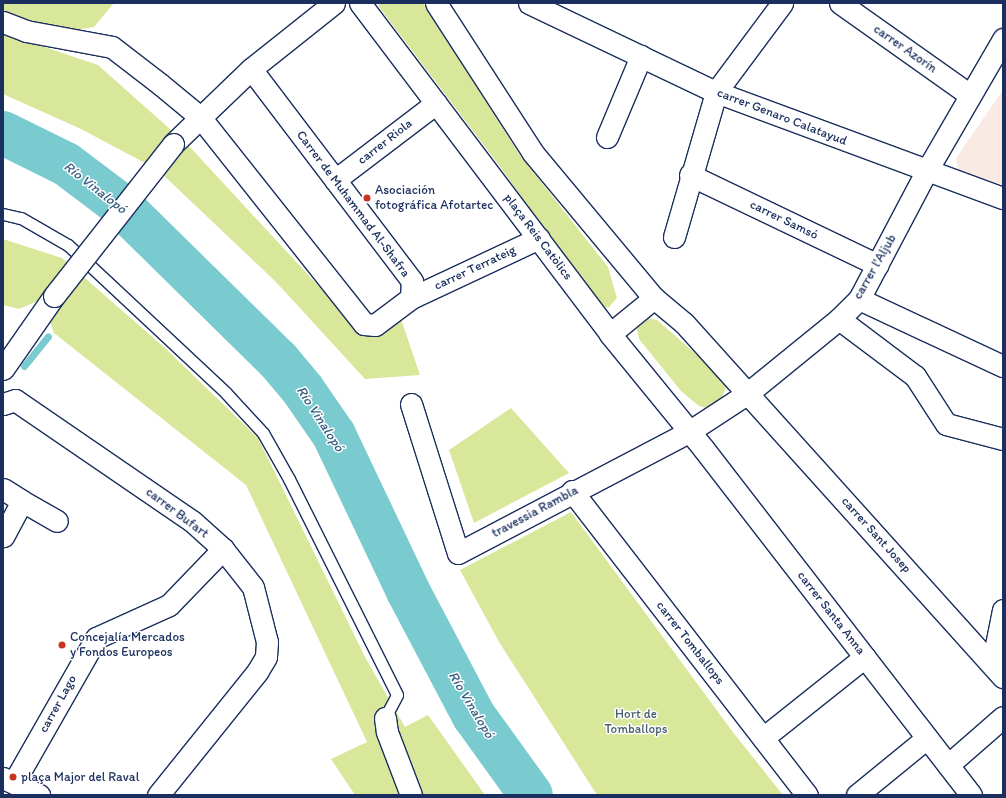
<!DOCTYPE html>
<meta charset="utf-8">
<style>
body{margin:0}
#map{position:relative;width:1006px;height:798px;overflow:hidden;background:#fff;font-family:Itim,sans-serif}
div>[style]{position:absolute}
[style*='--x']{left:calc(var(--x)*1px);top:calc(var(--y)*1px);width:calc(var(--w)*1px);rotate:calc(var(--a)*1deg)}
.built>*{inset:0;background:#faeae4}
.green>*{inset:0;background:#d8e79a}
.stream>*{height:7px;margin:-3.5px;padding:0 3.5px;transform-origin:3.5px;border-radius:3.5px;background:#7acbd0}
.river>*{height:44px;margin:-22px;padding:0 22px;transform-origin:22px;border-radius:22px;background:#7acbd0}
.roads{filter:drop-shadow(1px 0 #1b2f5e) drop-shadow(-1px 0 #1b2f5e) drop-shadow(0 1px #1b2f5e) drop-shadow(0 -1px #1b2f5e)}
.lane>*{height:11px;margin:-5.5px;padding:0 5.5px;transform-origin:5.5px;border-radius:5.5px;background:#fff}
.street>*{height:21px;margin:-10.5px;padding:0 10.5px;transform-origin:10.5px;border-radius:10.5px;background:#fff}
.bridges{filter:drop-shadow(1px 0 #1b2f5e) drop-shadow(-1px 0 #1b2f5e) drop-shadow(0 1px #1b2f5e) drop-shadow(0 -1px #1b2f5e)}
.street-bridge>*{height:21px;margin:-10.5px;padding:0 10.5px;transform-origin:10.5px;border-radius:10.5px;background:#fff}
.dots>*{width:11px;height:11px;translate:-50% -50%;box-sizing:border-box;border:2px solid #fff;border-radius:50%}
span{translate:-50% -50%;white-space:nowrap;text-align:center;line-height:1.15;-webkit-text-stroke:3px #fff;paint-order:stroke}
.street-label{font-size:13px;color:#1b2f5e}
.poi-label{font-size:13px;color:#1b2f5e}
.left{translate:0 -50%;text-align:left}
.park-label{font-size:13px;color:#4a5d6d}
.water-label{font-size:14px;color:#385e80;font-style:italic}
.frame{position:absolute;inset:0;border:4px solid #1b2f5e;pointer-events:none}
</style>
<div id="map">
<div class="built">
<div style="clip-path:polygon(1003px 90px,1003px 185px,958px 171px,956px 158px)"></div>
</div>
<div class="green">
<div style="clip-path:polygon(3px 3px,114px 3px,94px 27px,76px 30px,20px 18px,3px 11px)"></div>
<div style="clip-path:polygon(379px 3px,423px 3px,519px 154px,608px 267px,617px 298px,608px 308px,599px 305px,582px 283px,501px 168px,379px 7px)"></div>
<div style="clip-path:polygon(3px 33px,98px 65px,189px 146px,361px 332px,401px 319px,420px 375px,365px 379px,276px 282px,158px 170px,81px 129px,3px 94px)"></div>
<div style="clip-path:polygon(3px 239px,62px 258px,165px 348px,258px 438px,366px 659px,405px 727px,428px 715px,485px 795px,355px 795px,331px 759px,367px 742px,246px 485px,54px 333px,42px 299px,19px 309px,3px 305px)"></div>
<div style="clip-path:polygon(647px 318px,657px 320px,719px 374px,726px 387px,721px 400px,710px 409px,699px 406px,681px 391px,639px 339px,636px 325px)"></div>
<div style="clip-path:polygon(511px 408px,569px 473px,474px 523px,449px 450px)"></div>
<div style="clip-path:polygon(571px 512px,732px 731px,783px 795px,597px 795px,499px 642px,460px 570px)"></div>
</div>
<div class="stream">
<div style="--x:24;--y:366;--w:38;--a:-51"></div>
</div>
<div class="river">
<div style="--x:3;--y:133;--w:70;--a:26.2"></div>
<div style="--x:66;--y:164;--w:66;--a:37"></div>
<div style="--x:119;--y:204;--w:223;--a:44.5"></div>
<div style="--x:278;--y:360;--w:39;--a:50"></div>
<div style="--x:303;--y:390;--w:55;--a:55.4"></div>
<div style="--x:334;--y:435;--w:173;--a:64.6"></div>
<div style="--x:408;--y:591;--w:141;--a:62.2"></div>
<div style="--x:474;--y:716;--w:97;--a:54.2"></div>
</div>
<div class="roads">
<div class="lane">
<div style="--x:3;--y:214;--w:18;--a:13"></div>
<div style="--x:21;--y:218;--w:54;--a:29.9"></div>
<div style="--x:68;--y:245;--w:216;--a:43.1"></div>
<div style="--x:226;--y:393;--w:54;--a:47.2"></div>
<div style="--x:263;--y:433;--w:53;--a:60.5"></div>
<div style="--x:289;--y:479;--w:241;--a:63.4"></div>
<div style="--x:397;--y:695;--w:26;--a:118"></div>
</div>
<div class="street">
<div style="--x:360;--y:3;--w:415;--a:52.9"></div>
<div style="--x:610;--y:334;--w:147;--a:50.8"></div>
<div style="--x:703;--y:448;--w:438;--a:52.3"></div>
<div style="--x:436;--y:3;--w:179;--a:57.1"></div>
<div style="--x:533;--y:153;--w:189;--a:50.2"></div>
<div style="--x:654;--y:298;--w:39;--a:40"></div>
<div style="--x:684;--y:323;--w:477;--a:48"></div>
<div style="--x:529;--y:3;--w:207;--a:25.5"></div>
<div style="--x:716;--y:92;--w:306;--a:20.3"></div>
<div style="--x:840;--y:3;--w:159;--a:35.3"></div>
<div style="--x:3;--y:22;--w:25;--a:21"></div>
<div style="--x:26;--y:31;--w:87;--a:10.5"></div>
<div style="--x:112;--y:47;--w:61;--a:37.6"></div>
<div style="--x:160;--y:84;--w:52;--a:39.5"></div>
<div style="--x:200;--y:117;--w:264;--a:51.6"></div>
<div style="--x:364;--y:324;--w:11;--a:5"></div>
<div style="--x:375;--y:325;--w:45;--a:-36.9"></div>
<div style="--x:411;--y:298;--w:17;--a:-87"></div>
<div style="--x:412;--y:281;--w:266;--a:-127.2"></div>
<div style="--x:607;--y:137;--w:88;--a:-67.2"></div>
<div style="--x:173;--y:144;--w:108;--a:-43.9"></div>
<div style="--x:251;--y:69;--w:106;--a:-38.5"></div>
<div style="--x:690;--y:175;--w:208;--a:25.6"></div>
<div style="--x:335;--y:180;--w:127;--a:-37.3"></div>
<div style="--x:674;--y:237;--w:151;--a:-73.8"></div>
<div style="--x:716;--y:92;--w:111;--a:-53.4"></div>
<div style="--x:411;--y:298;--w:141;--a:-25.1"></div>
<div style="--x:859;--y:299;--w:159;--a:25"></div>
<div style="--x:839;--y:319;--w:95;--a:36.9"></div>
<div style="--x:915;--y:376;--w:57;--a:57.1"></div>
<div style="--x:946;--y:424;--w:59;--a:14.7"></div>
<div style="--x:610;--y:334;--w:57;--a:-39.3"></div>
<div style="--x:3;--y:369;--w:89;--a:-55.1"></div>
<div style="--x:3;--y:404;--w:13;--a:-18"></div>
<div style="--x:15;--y:400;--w:214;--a:34.4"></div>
<div style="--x:192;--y:521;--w:42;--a:42.1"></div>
<div style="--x:223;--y:549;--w:48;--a:51.7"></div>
<div style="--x:253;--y:587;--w:57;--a:75.7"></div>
<div style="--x:267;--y:642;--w:15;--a:94"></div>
<div style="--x:266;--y:657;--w:17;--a:121"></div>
<div style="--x:257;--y:672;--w:158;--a:128.8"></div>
<div style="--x:411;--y:404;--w:156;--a:72.5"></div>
<div style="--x:458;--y:553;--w:262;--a:-27.7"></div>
<div style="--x:690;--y:431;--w:69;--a:-33.2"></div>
<div style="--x:748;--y:393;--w:117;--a:-39.1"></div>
<div style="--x:839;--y:319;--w:28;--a:-45"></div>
<div style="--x:859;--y:299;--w:144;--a:-62.2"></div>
<div style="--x:926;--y:172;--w:154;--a:-59.9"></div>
<div style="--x:3;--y:489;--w:22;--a:32"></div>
<div style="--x:22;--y:501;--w:40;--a:118"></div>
<div style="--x:572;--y:491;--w:384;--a:52.3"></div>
<div style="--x:22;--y:501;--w:40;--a:29.7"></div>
<div style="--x:992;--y:665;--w:56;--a:-78.7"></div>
<div style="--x:385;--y:718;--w:14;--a:82"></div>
<div style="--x:387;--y:732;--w:67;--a:69.1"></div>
<div style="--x:763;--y:738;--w:130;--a:-38.5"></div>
<div style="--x:948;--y:765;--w:73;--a:-41.1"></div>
<div style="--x:3;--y:778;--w:40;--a:25"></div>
<div style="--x:14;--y:782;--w:166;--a:-60.3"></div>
<div style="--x:96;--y:638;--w:80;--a:-24.3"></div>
<div style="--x:169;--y:605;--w:78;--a:-46"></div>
<div style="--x:857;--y:795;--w:90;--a:-39.2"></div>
</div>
</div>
<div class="bridges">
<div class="street-bridge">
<div style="--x:54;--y:296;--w:193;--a:-51.9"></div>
</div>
</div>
<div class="dots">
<div style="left:367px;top:198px;background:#c8321e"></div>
<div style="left:62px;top:645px;background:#c8321e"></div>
<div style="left:13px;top:777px;background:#c8321e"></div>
</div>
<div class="street-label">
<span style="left:905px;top:49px;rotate:35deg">carrer Azorín</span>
<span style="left:782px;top:117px;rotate:21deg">carrer Genaro Calatayud</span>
<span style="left:385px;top:142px;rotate:-38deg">carrer Riola</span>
<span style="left:353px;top:204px;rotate:53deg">Carrer de Muhammad Al-Shafra</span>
<span style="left:784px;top:220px;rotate:26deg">carrer Samsó</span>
<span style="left:538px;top:237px;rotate:53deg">plaça Reis Catòlics</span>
<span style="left:875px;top:267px;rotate:-60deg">carrer l'Aljub</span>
<span style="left:475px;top:268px;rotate:-25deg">carrer Terrateig</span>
<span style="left:535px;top:512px;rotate:-28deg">travessia Rambla</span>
<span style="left:177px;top:513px;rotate:37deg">carrer Bufart</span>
<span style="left:876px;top:535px;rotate:48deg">carrer Sant Josep</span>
<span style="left:831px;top:613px;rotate:52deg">carrer Santa Anna</span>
<span style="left:690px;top:643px;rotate:52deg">carrer Tomballops</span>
<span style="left:58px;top:704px;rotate:-61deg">carrer Lago</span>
</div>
<div class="poi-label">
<span class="left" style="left:375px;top:198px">Asociación<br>fotográfica Afotartec</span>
<span class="left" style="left:70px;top:645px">Concejalía Mercados<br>y Fondos Europeos</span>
<span class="left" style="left:21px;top:777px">plaça Major del Raval</span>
</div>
<div class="park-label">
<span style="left:636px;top:722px">Hort de<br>Tomballops</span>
</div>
<div class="water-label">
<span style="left:95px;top:188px;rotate:38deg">Río Vinalopó</span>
<span style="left:320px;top:419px;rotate:57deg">Río Vinalopó</span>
<span style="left:471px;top:705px;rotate:59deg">Río Vinalopó</span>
</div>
<div class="frame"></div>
</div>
